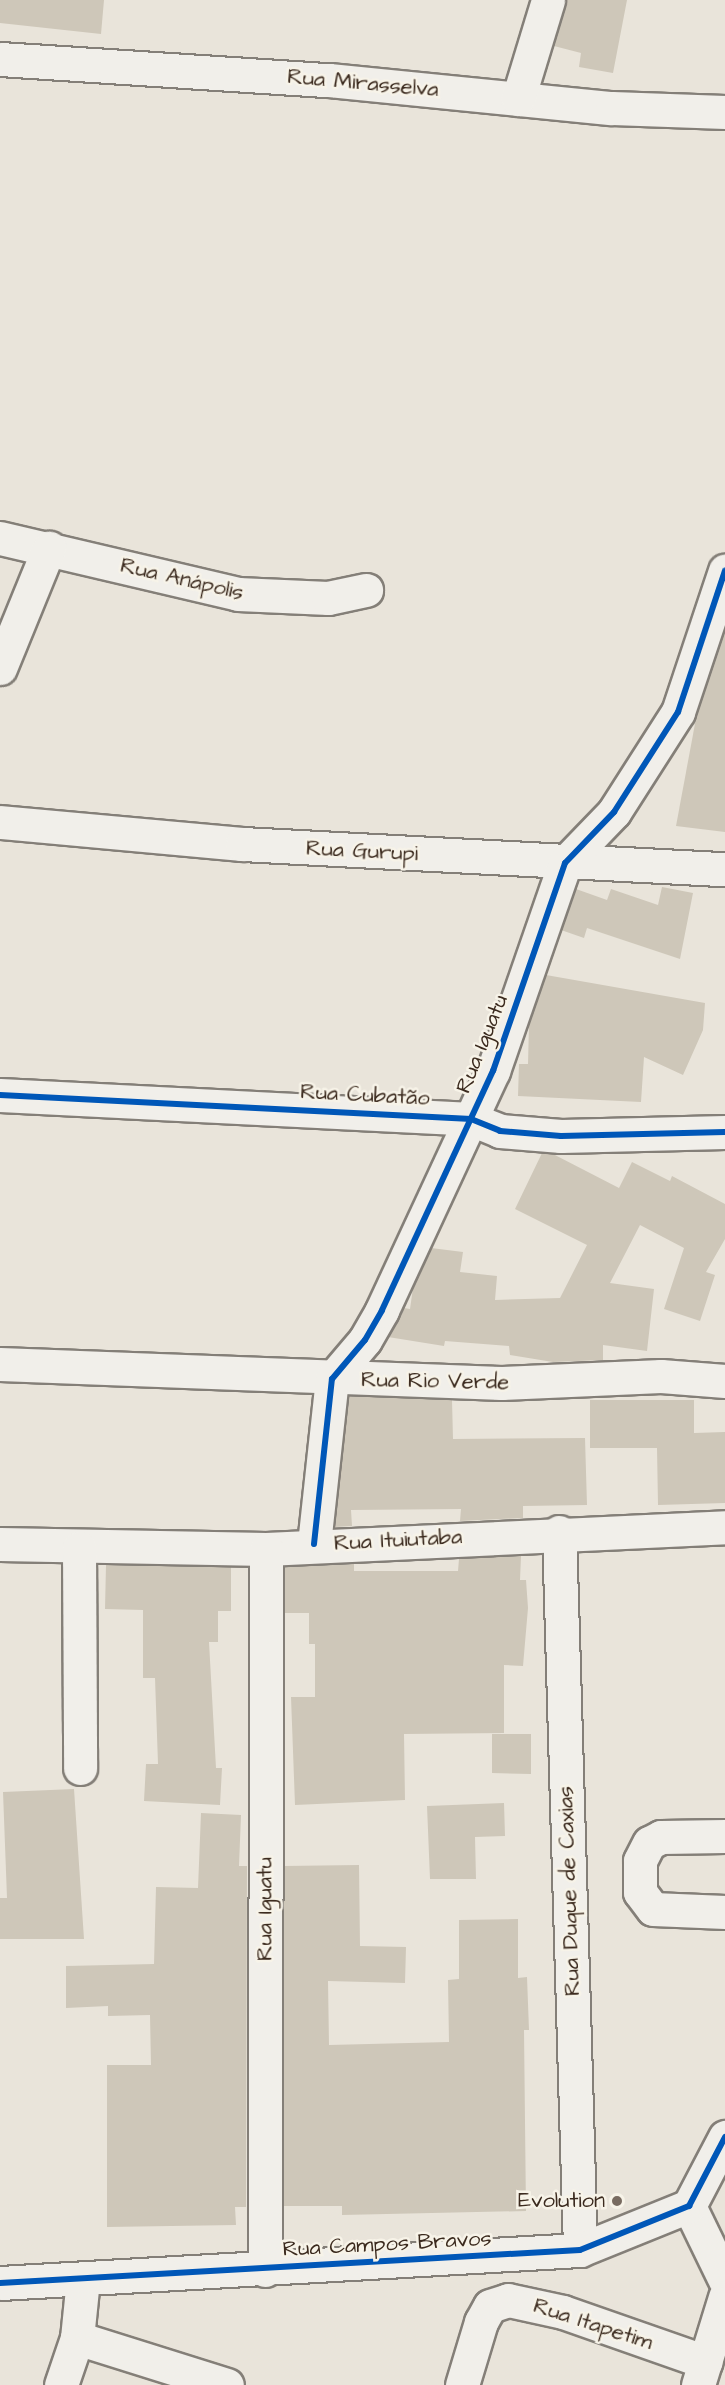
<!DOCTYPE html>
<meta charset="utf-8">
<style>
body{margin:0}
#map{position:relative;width:725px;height:2385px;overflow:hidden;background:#e9e4da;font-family:"Architects Daughter",sans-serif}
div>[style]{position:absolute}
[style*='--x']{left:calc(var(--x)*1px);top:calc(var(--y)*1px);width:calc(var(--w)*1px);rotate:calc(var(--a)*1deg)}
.building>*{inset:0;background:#cec7b9}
.roads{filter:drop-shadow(2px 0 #847f78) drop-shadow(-2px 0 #847f78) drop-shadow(0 2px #847f78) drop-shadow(0 -2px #847f78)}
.minor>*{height:33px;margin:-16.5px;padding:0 16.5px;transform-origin:16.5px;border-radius:16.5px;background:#f1efea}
.cycleway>*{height:6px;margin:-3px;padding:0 3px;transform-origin:3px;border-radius:3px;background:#0057b8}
.dots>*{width:16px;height:16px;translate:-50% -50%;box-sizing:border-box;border:3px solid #f7f3e8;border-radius:50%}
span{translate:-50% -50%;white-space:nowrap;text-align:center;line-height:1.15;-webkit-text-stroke:5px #f7f3e8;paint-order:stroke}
.street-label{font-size:22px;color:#3b2a1e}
.poi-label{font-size:22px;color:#3b2a1e}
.right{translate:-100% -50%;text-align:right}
</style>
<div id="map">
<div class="building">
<div style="clip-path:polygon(0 0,104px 0,101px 34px,0 23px)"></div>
<div style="clip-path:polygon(566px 0,627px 0,613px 73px,579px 67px,581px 53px,554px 46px)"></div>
<div style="clip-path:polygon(725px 630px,725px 832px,676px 826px,697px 713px)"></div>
<div style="clip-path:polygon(662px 887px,693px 893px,680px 959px,587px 928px,584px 938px,561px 930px,576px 889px,607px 900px,611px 889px,658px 905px)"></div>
<div style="clip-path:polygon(546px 975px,705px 1003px,703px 1030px,683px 1075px,644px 1057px,641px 1102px,518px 1096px,519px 1064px,528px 1064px,529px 1025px)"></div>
<div style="clip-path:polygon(542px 1153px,553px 1154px,619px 1188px,632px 1162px,670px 1181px,672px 1176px,725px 1204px,725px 1239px,706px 1272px,715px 1275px,700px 1321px,664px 1309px,684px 1248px,640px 1225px,610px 1283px,654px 1289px,647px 1351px,603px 1345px,603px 1360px,553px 1362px,510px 1355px,509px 1346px,445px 1341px,444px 1346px,388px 1337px,404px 1308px,410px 1309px,413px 1288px,431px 1248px,463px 1252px,460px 1272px,497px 1276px,495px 1300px,560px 1298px,587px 1245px,515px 1209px)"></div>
<div style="clip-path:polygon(349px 1396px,452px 1400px,453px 1439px,585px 1438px,587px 1505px,523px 1506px,523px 1518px,460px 1521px,461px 1509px,351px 1510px,352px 1526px,335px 1527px)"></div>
<div style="clip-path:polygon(590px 1400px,694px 1400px,694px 1433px,725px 1432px,725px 1503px,658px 1505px,657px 1448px,590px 1448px)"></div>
<div style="clip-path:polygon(521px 1556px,520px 1580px,526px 1580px,528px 1608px,523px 1666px,504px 1665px,504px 1733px,404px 1734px,405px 1800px,295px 1805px,291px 1697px,315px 1697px,315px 1644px,309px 1644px,309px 1613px,285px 1613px,285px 1567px,354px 1564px,354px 1571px,458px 1571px,459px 1559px)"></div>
<div style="clip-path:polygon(106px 1565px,231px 1567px,231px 1611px,218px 1611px,218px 1642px,209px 1642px,216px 1768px,222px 1768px,220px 1805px,144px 1801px,146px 1764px,158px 1764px,155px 1678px,143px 1678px,143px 1610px,105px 1609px)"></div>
<div style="clip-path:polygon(492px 1734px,531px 1734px,531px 1774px,492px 1773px)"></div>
<div style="clip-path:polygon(74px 1789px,84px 1939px,0 1939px,0 1898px,7px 1898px,3px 1792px)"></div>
<div style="clip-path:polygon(504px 1803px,505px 1836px,475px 1837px,476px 1879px,430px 1879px,427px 1806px)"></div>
<div style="clip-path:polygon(201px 1813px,241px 1815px,239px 1866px,247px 1866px,246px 2207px,235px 2207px,236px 2225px,107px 2227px,107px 2065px,151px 2065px,150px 2015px,108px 2016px,108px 2006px,66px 2008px,66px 1966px,154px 1964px,156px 1887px,198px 1888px)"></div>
<div style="clip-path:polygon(359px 1865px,360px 1946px,406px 1947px,405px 1983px,328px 1981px,329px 2045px,449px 2042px,448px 1980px,459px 1979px,459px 1920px,518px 1919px,518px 1978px,527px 1977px,529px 2030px,524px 2030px,526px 2211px,342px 2215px,342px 2206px,284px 2206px,284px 1866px)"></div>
</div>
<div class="roads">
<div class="minor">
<div style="--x:0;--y:59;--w:330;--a:3.7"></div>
<div style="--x:329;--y:80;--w:284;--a:5.7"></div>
<div style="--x:612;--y:108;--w:113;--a:2"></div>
<div style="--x:518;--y:99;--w:103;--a:-73.1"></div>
<div style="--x:0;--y:538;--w:244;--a:13.2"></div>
<div style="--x:238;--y:594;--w:90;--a:2.5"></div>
<div style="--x:328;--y:598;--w:39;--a:-12"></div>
<div style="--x:0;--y:668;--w:130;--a:-67.8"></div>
<div style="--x:0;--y:822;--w:243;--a:5.2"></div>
<div style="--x:242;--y:844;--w:484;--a:3"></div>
<div style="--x:0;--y:1095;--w:472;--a:2.9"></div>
<div style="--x:471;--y:1119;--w:31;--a:22"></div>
<div style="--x:500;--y:1131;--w:61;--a:4.7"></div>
<div style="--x:561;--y:1136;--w:164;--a:-1.4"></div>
<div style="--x:0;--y:1364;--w:502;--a:2.17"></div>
<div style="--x:502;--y:1383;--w:159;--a:-2.5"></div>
<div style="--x:661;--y:1376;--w:64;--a:4.5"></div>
<div style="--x:559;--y:1532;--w:718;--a:88.32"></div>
<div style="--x:0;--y:1544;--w:266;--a:1.1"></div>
<div style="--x:266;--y:1549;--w:460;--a:-2.7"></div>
<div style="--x:314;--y:1544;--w:166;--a:-83.8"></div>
<div style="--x:332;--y:1379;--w:51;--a:-49.8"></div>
<div style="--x:365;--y:1340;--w:34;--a:-60"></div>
<div style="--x:382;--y:1310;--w:264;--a:-65.1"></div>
<div style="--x:493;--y:1071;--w:220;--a:-70.9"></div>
<div style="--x:565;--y:863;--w:71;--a:-46.1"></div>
<div style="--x:614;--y:812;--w:119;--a:-57.4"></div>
<div style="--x:678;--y:712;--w:149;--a:-71.6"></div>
<div style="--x:79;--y:1548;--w:220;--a:89.7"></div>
<div style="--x:725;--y:1836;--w:64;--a:179.1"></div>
<div style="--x:661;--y:1837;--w:13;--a:153"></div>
<div style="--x:649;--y:1843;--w:20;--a:117"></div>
<div style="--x:640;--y:1861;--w:31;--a:90"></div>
<div style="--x:640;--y:1892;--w:21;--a:53"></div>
<div style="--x:653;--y:1909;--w:72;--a:2.4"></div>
<div style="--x:689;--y:2206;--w:82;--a:64.1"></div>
<div style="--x:265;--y:2270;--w:721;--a:-89.92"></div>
<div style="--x:0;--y:2283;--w:581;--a:-3.26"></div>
<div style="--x:580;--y:2250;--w:118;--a:-22"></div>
<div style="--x:689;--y:2206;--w:78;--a:-62.4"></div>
<div style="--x:77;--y:2338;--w:157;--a:17.4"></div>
<div style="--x:61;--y:2385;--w:50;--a:-71.2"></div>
<div style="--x:77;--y:2338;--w:59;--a:-84.2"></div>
<div style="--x:462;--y:2385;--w:66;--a:-73.2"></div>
<div style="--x:481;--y:2322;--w:18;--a:-61"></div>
<div style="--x:490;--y:2306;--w:19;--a:-18"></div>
<div style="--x:508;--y:2300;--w:56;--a:12.3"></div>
<div style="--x:563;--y:2312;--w:151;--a:19.3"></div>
<div style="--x:698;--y:2385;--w:92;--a:-72.9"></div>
</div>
</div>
<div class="cycleway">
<div style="--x:0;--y:1095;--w:472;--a:2.9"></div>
<div style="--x:471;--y:1119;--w:31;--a:22"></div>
<div style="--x:500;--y:1131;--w:61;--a:4.7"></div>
<div style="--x:561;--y:1136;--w:164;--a:-1.4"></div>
<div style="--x:314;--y:1544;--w:166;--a:-83.8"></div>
<div style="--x:332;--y:1379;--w:51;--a:-49.8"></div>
<div style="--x:365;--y:1340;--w:34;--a:-60"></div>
<div style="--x:382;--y:1310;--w:264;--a:-65.1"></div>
<div style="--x:493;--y:1071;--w:220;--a:-70.9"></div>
<div style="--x:565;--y:863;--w:71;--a:-46.1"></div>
<div style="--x:614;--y:812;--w:119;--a:-57.4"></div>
<div style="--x:678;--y:712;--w:149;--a:-71.6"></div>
<div style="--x:0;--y:2283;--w:581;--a:-3.26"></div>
<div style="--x:580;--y:2250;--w:118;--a:-22"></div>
<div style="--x:689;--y:2206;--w:78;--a:-62.4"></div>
</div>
<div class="dots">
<div style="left:617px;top:2201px;background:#786b60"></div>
</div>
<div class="street-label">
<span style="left:363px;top:83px;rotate:5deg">Rua Mirasselva</span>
<span style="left:182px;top:579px;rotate:13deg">Rua Anápolis</span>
<span style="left:362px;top:851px;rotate:3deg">Rua Gurupi</span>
<span style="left:482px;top:1044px;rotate:-68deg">Rua Iguatu</span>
<span style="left:365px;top:1095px;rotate:3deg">Rua Cubatão</span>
<span style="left:435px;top:1381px;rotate:1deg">Rua Rio Verde</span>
<span style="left:398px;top:1540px;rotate:-3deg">Rua Ituiutaba</span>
<span style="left:569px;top:1891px;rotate:-92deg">Rua Duque de Caxias</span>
<span style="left:265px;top:1909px;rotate:-90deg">Rua Iguatu</span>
<span style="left:387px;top:2244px;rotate:-3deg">Rua Campos Bravos</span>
<span style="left:593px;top:2324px;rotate:18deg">Rua Itapetim</span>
</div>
<div class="poi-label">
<span class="right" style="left:605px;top:2201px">Evolution</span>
</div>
</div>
